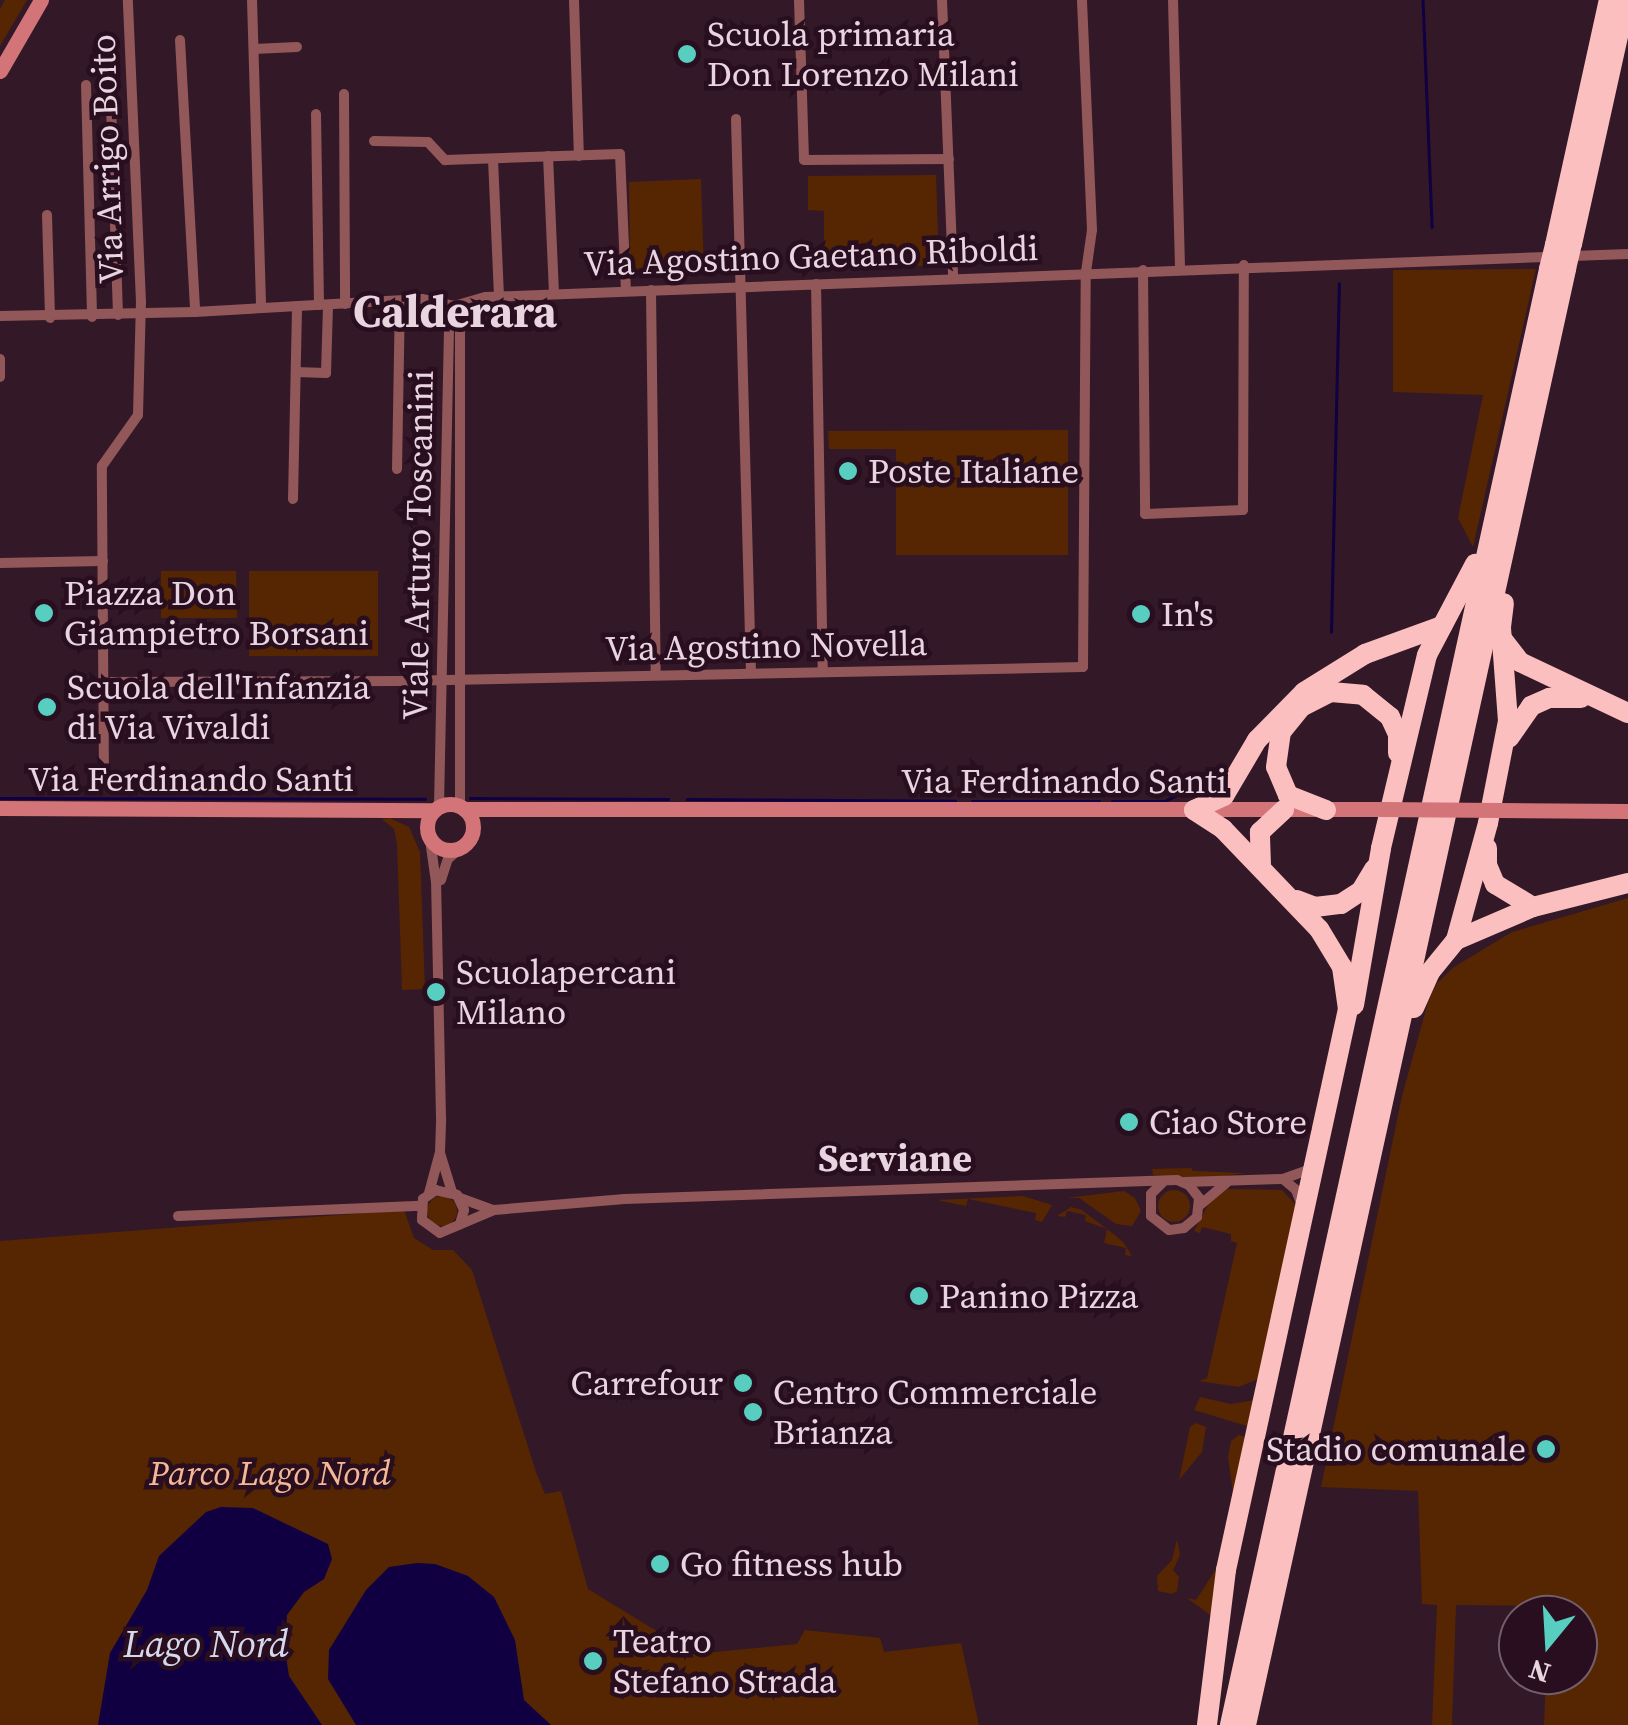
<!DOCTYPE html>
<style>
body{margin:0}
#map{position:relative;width:1628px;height:1725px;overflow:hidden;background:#331827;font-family:"Source Serif 4",serif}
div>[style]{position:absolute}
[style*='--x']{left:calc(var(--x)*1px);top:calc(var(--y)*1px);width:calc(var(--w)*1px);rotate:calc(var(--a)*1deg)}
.green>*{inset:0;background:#562603}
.round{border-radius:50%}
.water>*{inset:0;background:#100041}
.stream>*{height:2.5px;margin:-1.25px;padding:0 1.25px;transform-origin:1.25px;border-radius:1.25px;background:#100041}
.street>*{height:10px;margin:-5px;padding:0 5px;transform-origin:5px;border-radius:5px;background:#925759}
.secondary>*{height:15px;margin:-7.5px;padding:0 7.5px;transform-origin:7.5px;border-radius:7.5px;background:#d27478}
.secondary>.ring{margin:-7.5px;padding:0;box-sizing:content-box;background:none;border:15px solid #d27478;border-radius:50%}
.highway>*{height:20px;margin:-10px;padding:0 10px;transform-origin:10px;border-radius:10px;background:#fbbfc0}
.secondary-bridge>*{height:15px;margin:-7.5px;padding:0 7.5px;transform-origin:7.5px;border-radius:7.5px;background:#d27478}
.highway-bridge>*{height:20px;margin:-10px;padding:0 10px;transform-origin:10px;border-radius:10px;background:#fbbfc0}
.dots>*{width:28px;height:28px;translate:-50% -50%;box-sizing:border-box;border:5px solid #280e1e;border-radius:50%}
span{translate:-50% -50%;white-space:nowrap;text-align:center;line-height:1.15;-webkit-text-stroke:9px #280e1e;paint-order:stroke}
.poi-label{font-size:35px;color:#e8d5df}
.left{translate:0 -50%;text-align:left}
.right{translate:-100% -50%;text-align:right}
.street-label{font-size:35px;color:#e8d5df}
.park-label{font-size:35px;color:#f5b795;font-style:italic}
.neighbourhood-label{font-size:38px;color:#e8d5df;font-weight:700}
.water-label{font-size:38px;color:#d6d8ed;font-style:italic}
.district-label{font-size:45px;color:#e8d5df;font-weight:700}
.north{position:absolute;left:1498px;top:1595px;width:100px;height:100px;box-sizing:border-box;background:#280e1e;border:2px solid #755e6b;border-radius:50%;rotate:198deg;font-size:28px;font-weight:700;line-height:40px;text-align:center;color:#e8d5df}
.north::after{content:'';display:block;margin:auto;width:35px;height:45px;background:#58cec0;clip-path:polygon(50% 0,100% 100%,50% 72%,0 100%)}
</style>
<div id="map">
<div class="green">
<div style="clip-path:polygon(5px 0,27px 0,0 46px,0 9px)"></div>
<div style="clip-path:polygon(936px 175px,939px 265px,824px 270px,824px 211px,808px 210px,808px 176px)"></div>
<div style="clip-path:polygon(701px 179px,704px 272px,630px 274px,629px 182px)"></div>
<div style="clip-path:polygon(1536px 269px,1473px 547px,1458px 518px,1483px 395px,1393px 392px,1393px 270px)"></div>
<div style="clip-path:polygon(1068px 430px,1068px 555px,896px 555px,896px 449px,829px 449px,828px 431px)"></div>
<div style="clip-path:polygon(161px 571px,236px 571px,237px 618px,161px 618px)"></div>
<div style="clip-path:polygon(249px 571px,378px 571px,378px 656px,249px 656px)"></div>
<div style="clip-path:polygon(390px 818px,409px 827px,420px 852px,425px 989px,402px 990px,397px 843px,394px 829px,382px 819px)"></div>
<div style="clip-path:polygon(1628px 898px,1628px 1725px,1544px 1725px,1546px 1675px,1578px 1675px,1578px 1615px,1548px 1615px,1548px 1606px,1456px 1605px,1452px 1725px,1432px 1725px,1437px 1605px,1422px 1604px,1418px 1491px,1321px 1487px,1402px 1096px,1428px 1002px,1437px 983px,1454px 967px,1512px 932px)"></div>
<div style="clip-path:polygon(1191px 1168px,1193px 1171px,1245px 1173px,1203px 1179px,1153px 1175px,1152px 1169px)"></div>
<div style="clip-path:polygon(1227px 1189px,1282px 1190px,1296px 1205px,1258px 1379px,1239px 1387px,1199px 1381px,1207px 1378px,1237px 1243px,1231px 1241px,1231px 1234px,1202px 1227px,1200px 1233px,1194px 1231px,1210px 1201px)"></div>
<div class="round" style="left:1158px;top:1190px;width:32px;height:32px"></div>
<div style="clip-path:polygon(1124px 1191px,1135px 1198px,1141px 1211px,1132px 1226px,1116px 1224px,1079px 1198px,1066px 1198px)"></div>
<div class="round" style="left:427px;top:1196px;width:30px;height:30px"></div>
<div style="clip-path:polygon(1023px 1196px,1052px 1205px,1042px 1222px,1035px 1220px,1036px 1213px,968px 1199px,966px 1206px,937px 1200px)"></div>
<div style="clip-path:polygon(1071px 1207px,1082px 1210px,1116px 1236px,1124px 1243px,1132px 1256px,1125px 1255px,1126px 1248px,1104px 1243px,1107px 1229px,1085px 1221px,1086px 1215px,1067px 1211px,1065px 1217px,1057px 1216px)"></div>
<div style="clip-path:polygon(404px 1210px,414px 1238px,433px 1250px,453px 1250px,472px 1270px,536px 1472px,545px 1494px,561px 1491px,588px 1589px,694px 1654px,797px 1644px,805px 1630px,880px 1638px,884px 1652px,961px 1643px,979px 1725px,0 1725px,0 1241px)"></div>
<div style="clip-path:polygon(1200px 1397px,1231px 1404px,1255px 1400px,1250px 1427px,1194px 1410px)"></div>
<div style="clip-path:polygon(1196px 1423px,1206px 1427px,1202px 1452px,1179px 1480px,1190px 1427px)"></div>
<div style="clip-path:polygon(1239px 1435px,1245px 1437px,1213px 1617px,1187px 1598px,1196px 1600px,1216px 1569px,1233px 1493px,1228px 1457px,1231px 1441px)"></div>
<div style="clip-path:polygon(1177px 1539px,1180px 1555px,1173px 1570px,1179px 1577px,1177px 1591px,1172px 1594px,1158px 1591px,1157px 1576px,1172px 1560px)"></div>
</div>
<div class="water">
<div style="clip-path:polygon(221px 1507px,253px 1508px,328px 1544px,332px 1559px,324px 1579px,304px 1592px,287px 1615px,285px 1650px,289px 1676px,322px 1725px,98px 1725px,110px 1653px,147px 1590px,159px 1556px,206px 1512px)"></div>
<div style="clip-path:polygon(417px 1563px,435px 1564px,468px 1576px,494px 1597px,515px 1640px,524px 1700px,551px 1725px,356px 1725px,328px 1679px,329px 1650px,366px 1590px,389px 1567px)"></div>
</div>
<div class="stream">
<div style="--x:1423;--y:0;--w:227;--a:87.7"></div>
<div style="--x:1331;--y:632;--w:348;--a:-88.7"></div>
<div style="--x:0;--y:798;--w:425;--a:0.1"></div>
<div style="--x:470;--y:798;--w:198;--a:0.3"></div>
<div style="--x:687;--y:799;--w:268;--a:0.4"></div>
<div style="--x:972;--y:801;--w:128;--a:0"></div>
<div style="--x:1112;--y:801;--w:53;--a:0"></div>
<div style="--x:1165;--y:801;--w:11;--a:-27"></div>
</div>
<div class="street">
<div style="--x:252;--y:0;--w:308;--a:88.3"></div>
<div style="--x:574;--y:0;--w:156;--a:88.2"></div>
<div style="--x:799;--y:0;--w:160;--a:88.2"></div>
<div style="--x:804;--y:160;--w:145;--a:-0.4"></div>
<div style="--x:942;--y:0;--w:278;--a:87.7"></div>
<div style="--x:1173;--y:0;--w:268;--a:88.5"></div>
<div style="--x:180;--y:40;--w:272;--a:86.8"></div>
<div style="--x:254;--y:49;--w:43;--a:-2.7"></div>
<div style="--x:86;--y:85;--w:232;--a:88.5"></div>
<div style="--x:344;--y:94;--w:210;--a:89.7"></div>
<div style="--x:111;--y:104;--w:211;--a:88.1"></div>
<div style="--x:316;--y:114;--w:191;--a:89.1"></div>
<div style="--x:736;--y:119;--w:554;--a:88.45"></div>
<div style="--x:374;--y:141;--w:54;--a:1.1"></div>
<div style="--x:428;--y:142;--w:25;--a:47"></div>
<div style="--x:445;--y:160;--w:175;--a:-2"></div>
<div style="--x:620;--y:154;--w:137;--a:87.5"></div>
<div style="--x:548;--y:156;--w:138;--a:87.5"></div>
<div style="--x:493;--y:159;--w:137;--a:87.5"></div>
<div style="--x:47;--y:215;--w:103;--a:88.3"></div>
<div style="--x:1143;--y:270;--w:244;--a:89.5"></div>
<div style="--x:1145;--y:514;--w:98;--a:-2.3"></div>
<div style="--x:1243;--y:510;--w:245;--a:-89.8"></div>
<div style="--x:816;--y:284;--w:388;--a:89"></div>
<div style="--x:651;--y:290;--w:385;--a:89.3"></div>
<div style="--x:454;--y:307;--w:20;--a:72"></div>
<div style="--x:460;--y:326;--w:480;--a:90"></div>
<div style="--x:0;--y:316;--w:195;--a:-1.2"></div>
<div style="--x:195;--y:312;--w:227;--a:-3.3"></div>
<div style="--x:422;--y:299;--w:33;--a:12"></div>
<div style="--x:454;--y:306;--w:33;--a:-16"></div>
<div style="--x:486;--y:297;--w:1143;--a:-2.16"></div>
<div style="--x:0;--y:359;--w:18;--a:90"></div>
<div style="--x:296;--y:372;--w:30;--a:2"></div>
<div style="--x:326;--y:373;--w:68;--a:-88.3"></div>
<div style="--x:397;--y:469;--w:168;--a:-89"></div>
<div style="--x:293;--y:499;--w:193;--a:-88.8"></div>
<div style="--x:0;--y:563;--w:103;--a:-1.1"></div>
<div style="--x:105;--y:682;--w:295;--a:-0.2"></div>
<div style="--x:400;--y:681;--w:683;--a:-1.17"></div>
<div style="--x:1083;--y:667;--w:395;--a:-89.6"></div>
<div style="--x:1086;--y:272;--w:42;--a:-81.9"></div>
<div style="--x:1092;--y:230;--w:230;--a:-92.5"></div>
<div style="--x:104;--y:781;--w:315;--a:-90.4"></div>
<div style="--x:102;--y:466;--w:62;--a:-54.8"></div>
<div style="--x:138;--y:415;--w:113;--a:-88.5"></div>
<div style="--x:141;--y:302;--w:302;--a:-92.5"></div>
<div style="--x:439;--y:806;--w:484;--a:-88.8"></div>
<div style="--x:449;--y:322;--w:17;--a:-73"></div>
<div style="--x:441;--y:880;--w:22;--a:-72"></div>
<div style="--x:448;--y:859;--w:15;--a:-42"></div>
<div style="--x:440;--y:1153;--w:41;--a:72.9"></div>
<div style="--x:1283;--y:1179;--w:17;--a:40"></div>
<div style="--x:1296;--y:1190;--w:17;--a:69"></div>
<div style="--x:1185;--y:1182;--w:98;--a:-1.8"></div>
<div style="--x:1283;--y:1179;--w:29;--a:-20"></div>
<div style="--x:429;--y:1193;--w:42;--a:-75"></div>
<div style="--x:440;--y:1152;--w:34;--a:-88"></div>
<div style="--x:441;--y:1118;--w:236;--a:-91.2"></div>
<div style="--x:436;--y:882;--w:42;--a:-98.1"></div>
<div style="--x:460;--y:1198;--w:35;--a:20"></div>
<div style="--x:1200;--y:1205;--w:34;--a:-40"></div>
<div style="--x:178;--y:1216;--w:243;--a:-2.4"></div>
<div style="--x:460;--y:1224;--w:15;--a:-74"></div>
<div style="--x:464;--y:1210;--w:17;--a:-115"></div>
<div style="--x:457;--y:1195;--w:22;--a:-167"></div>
<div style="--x:436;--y:1190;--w:16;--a:145"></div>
<div style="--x:423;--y:1199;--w:21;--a:93"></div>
<div style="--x:422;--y:1220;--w:22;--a:36"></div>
<div style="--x:440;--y:1233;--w:59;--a:-23.1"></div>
<div style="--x:494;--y:1210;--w:131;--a:-4.8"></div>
<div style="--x:625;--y:1199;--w:552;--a:-1.97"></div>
<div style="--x:1177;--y:1180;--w:13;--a:23"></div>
<div style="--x:1189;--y:1185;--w:16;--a:52"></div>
<div style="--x:1199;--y:1198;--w:19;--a:96"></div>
<div style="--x:1197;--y:1217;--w:17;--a:140"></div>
<div style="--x:1184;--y:1228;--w:15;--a:172"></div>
<div style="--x:1169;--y:1230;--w:23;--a:-142"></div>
<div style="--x:1151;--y:1216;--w:22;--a:-90"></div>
<div style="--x:1151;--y:1194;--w:17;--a:-45"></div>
</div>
<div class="secondary">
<div style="--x:0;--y:71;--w:82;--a:-60"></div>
<div class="ring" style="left:427px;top:804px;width:31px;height:31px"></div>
<div style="--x:0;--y:808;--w:434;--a:0.3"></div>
<div style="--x:464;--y:809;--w:916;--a:0"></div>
<div style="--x:1501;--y:810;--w:127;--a:0.5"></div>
</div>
<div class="highway">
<div style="--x:1572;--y:244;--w:250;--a:-77.5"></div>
<div style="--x:1555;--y:245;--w:251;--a:-77.6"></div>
<div style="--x:1503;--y:640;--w:28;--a:52"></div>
<div style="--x:1520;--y:662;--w:119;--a:25.3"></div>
<div style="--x:1509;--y:738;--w:39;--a:-55"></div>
<div style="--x:1531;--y:706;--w:20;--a:-24"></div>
<div style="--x:1549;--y:698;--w:32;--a:0"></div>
<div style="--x:1194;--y:810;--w:35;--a:33"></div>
<div style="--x:1223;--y:829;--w:139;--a:46.2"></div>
<div style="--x:1319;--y:929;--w:44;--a:58.8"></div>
<div style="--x:1342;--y:967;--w:42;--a:81.9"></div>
<div style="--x:1348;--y:1009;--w:574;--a:102.27"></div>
<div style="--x:1226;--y:1570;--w:156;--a:97"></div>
<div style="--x:1194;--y:810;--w:33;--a:-25"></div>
<div style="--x:1224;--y:796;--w:65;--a:-59.5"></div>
<div style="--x:1257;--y:740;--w:67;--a:-45.6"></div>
<div style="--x:1304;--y:692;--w:72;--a:-31.9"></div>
<div style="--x:1365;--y:654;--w:82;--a:-20"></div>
<div style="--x:1326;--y:810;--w:41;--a:-158.5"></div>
<div style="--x:1288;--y:795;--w:30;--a:-113"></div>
<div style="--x:1276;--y:767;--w:35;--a:-82"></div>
<div style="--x:1281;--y:732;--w:32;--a:-51"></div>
<div style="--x:1301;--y:707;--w:34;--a:-27"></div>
<div style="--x:1331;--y:692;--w:32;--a:5"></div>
<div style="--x:1363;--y:695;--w:35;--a:39"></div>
<div style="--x:1390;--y:717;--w:19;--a:65"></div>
<div style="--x:1398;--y:734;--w:19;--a:90"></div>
<div style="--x:1487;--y:848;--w:17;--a:90"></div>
<div style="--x:1487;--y:865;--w:21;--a:67"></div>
<div style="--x:1495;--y:884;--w:44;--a:31.2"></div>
<div style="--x:1261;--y:865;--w:33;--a:-92"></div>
<div style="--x:1260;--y:832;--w:33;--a:-43"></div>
<div style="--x:1297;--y:900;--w:19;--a:21"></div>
<div style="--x:1315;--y:907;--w:26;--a:-7"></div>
<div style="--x:1341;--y:904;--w:24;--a:-33"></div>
<div style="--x:1361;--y:891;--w:26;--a:-59"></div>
<div style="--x:1456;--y:940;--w:84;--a:-23.2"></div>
<div style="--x:1533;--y:907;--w:98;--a:-14.2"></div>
<div style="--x:1354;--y:1005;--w:159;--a:-80.2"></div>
<div style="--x:1381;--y:848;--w:198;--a:-76.6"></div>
<div style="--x:1427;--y:655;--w:103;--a:-62.2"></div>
<div style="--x:1414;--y:1008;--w:39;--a:-66"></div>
<div style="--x:1430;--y:972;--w:41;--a:-50.9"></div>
<div style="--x:1456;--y:940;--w:121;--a:-74.7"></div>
<div style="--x:1488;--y:823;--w:104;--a:-78.9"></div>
<div style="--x:1508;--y:721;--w:94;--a:-94.3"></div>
<div style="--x:1501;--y:627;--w:24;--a:-83"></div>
<div style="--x:1230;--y:1725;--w:1491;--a:-77.64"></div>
<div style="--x:1246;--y:1725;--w:1491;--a:-77.6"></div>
</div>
<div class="secondary-bridge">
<div style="--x:1380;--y:809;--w:121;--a:0.5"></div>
</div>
<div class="highway-bridge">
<div style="--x:1549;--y:269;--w:25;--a:-76"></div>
<div style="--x:1566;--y:269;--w:26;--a:-77"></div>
</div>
<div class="dots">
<div style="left:687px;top:54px;background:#58cec0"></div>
<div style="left:848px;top:471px;background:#58cec0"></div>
<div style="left:44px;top:613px;background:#58cec0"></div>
<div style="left:1141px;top:614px;background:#58cec0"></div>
<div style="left:47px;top:707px;background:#58cec0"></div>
<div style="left:436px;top:992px;background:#58cec0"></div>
<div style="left:1129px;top:1122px;background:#58cec0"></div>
<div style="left:919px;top:1296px;background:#58cec0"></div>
<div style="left:743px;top:1383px;background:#58cec0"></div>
<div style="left:753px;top:1412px;background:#58cec0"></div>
<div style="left:1546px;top:1449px;background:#58cec0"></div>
<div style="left:660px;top:1564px;background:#58cec0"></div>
<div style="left:593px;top:1661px;background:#58cec0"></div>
</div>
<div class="poi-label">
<span class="left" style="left:707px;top:54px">Scuola primaria<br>Don Lorenzo Milani</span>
<span class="left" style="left:868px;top:471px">Poste Italiane</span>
<span class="left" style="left:64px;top:613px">Piazza Don<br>Giampietro Borsani</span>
<span class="left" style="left:1161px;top:614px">In's</span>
<span class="left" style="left:67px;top:707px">Scuola dell'Infanzia<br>di Via Vivaldi</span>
<span class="left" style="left:456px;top:992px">Scuolapercani<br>Milano</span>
<span class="left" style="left:1149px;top:1122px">Ciao Store</span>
<span class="left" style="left:939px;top:1296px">Panino Pizza</span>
<span class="right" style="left:723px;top:1383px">Carrefour</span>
<span class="left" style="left:773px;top:1412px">Centro Commerciale<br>Brianza</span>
<span class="right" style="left:1526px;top:1449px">Stadio comunale</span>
<span class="left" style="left:680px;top:1564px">Go fitness hub</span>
<span class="left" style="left:613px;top:1661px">Teatro<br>Stefano Strada</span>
</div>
<div class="street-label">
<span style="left:107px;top:159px;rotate:-92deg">Via Arrigo Boito</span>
<span style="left:811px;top:256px;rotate:-2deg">Via Agostino Gaetano Riboldi</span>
<span style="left:418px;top:545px;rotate:-89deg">Viale Arturo Toscanini</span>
<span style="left:766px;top:646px;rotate:-1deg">Via Agostino Novella</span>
<span style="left:191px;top:779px">Via Ferdinando Santi</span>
<span style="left:1064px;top:781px">Via Ferdinando Santi</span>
</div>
<div class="park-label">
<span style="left:270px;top:1473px">Parco Lago Nord</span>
</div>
<div class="neighbourhood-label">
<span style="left:895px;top:1159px">Serviane</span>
</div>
<div class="water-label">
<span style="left:206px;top:1645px">Lago Nord</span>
</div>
<div class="district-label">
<span style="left:455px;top:312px">Calderara</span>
</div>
<div class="north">N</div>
</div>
